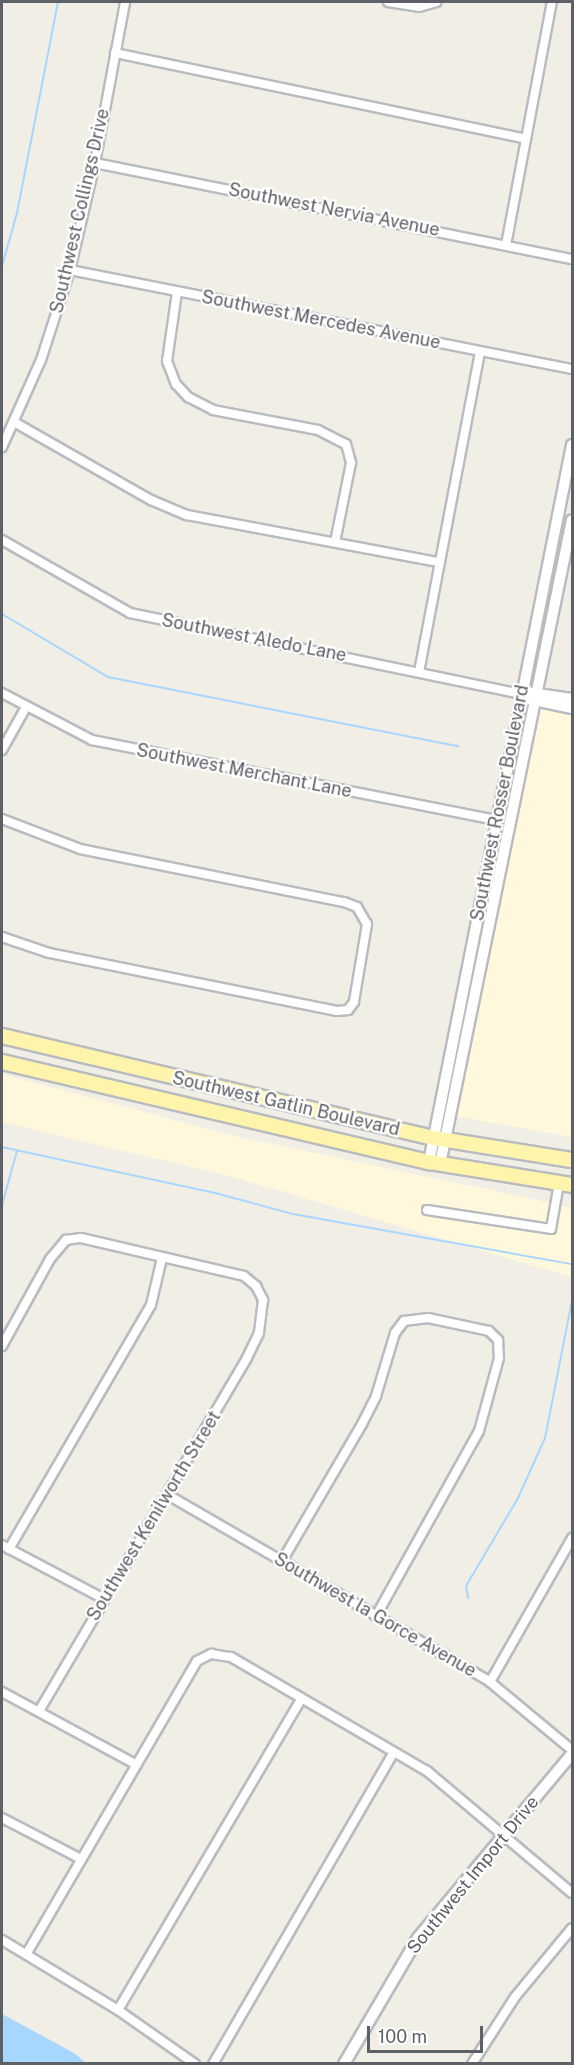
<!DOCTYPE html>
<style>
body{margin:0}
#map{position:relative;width:574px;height:2065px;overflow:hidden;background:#f0eee5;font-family:"Public Sans",sans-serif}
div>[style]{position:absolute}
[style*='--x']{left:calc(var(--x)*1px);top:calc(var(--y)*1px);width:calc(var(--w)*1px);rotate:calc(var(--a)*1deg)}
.commercial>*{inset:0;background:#fff8dc}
.water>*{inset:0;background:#a7d6ff}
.stream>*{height:2px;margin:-1px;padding:0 1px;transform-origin:1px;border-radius:1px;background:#a7d6ff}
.roads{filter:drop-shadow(2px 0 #b8bbc0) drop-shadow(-2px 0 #b8bbc0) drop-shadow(0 2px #b8bbc0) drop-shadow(0 -2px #b8bbc0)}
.minor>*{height:8px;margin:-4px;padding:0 4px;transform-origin:4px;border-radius:4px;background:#fff}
.tertiary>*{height:10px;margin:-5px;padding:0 5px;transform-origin:5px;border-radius:5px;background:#fff}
.primary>*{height:14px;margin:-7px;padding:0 7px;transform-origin:7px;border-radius:7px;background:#fff4ac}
span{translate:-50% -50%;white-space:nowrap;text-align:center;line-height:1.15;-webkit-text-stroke:4.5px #fff;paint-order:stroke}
.street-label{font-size:18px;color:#5d6167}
.frame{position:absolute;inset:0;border:3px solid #5d6167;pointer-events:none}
.scale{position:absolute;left:367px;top:2026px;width:116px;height:27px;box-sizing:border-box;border:3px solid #5d6167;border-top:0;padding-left:8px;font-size:18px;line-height:21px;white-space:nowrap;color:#5d6167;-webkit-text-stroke:4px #fff;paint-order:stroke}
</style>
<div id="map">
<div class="commercial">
<div style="clip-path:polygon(525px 701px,531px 705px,469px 1017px,462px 1016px)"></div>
<div style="clip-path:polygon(539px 707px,572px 713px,572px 1137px,454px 1116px)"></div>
<div style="clip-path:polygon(2px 1074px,235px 1136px,551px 1203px,547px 1224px,424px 1205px,423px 1214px,550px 1234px,555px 1230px,559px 1205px,572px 1207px,572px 1277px,229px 1176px,2px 1122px)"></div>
</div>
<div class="water">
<div style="clip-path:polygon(2px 2014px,74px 2053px,86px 2063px,2px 2063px)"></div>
</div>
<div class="stream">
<div style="--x:2;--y:266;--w:55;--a:-74.2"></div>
<div style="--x:17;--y:213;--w:215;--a:-79"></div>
<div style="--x:2;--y:614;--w:123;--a:30.7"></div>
<div style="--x:108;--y:677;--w:357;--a:11.2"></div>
<div style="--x:2;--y:1147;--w:218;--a:12.2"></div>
<div style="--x:215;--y:1193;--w:81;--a:15.1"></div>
<div style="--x:293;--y:1214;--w:283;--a:10.2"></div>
<div style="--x:2;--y:1205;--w:56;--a:-74.5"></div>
<div style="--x:468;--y:1598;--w:12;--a:-99"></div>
<div style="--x:466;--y:1586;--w:102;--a:-59.4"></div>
<div style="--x:518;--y:1498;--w:66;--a:-65.8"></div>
<div style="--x:545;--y:1438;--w:140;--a:-78.9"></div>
</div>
<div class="roads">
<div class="minor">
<div style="--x:388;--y:2;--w:31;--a:9"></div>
<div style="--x:419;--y:7;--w:18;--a:-16"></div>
<div style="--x:115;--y:53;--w:420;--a:11.8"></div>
<div style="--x:95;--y:163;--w:487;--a:11.4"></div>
<div style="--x:506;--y:245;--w:247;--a:-79.3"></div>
<div style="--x:70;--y:270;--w:512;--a:11.16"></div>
<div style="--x:177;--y:292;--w:70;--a:98.2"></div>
<div style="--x:167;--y:361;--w:25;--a:69"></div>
<div style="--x:176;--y:384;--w:18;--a:47"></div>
<div style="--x:188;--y:397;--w:28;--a:27"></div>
<div style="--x:213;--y:410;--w:107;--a:10.8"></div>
<div style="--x:318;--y:430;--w:31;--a:27"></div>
<div style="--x:346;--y:444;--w:20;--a:75"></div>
<div style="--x:351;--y:463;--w:81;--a:101.4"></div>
<div style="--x:14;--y:422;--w:158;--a:29.7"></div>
<div style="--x:151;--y:500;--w:39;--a:23"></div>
<div style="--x:187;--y:515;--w:256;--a:10.6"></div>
<div style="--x:2;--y:447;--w:95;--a:-65.9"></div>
<div style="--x:41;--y:360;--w:95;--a:-72.1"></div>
<div style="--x:70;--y:270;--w:110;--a:-76.8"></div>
<div style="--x:95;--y:163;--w:164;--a:-79.4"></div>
<div style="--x:2;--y:540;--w:147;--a:29.7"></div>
<div style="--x:130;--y:613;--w:400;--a:11.7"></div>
<div style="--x:419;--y:672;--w:326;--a:-79.2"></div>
<div style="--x:2;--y:693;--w:102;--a:27.6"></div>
<div style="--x:92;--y:740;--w:413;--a:11.2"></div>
<div style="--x:2;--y:750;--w:49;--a:-60.8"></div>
<div style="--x:2;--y:819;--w:84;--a:21"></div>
<div style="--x:80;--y:849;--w:269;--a:11.4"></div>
<div style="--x:344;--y:902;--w:14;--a:21"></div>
<div style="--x:357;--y:907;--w:20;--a:60"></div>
<div style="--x:367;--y:924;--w:79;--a:99.5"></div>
<div style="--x:354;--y:1002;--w:10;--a:127"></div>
<div style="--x:348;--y:1010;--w:11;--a:175"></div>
<div style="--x:337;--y:1011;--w:294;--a:-168.6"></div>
<div style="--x:49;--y:953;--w:50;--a:-161.2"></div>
<div style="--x:427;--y:1210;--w:125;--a:8.7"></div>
<div style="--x:551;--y:1229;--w:47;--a:-80.1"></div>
<div style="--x:2;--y:1346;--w:99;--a:-61.1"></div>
<div style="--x:50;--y:1259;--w:25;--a:-50"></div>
<div style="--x:66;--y:1240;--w:15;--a:-8"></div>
<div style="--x:81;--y:1238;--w:167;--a:13.1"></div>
<div style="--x:244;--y:1276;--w:16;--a:40"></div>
<div style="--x:256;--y:1286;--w:16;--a:63"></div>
<div style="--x:263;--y:1300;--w:33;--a:97"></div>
<div style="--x:259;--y:1333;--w:28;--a:116"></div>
<div style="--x:247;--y:1358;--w:410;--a:120.5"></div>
<div style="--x:168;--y:1495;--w:372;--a:30.1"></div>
<div style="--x:490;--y:1682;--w:107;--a:39.7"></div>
<div style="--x:2;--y:1545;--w:115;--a:27.9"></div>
<div style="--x:9;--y:1549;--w:282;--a:-59.8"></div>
<div style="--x:151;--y:1305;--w:48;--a:-76.8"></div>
<div style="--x:282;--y:1561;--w:159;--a:-59.7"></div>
<div style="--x:362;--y:1424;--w:31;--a:-63"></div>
<div style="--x:376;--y:1396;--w:66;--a:-73.2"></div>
<div style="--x:395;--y:1333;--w:15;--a:-53"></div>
<div style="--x:404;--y:1321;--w:24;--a:-7"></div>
<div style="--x:428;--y:1318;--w:62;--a:12"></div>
<div style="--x:489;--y:1331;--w:13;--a:45"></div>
<div style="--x:498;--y:1340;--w:18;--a:87"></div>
<div style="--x:499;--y:1358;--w:76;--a:105.3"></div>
<div style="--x:479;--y:1431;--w:212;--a:119.1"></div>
<div style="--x:490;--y:1682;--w:166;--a:-60.3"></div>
<div style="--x:2;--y:1692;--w:153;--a:28.4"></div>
<div style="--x:2;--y:1818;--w:89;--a:27.4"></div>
<div style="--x:2;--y:1940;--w:135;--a:31.1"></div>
<div style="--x:118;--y:2010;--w:94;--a:35"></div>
<div style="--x:27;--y:1953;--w:338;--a:-59.8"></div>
<div style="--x:197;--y:1661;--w:16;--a:-27"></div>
<div style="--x:211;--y:1654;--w:20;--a:9"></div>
<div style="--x:231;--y:1657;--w:227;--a:30.2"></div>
<div style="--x:427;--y:1771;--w:189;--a:40.1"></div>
<div style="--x:118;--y:2010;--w:361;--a:-59.5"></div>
<div style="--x:213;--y:2064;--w:359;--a:-59.9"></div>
<div style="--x:472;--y:2064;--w:80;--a:-57.3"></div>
<div style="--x:515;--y:1997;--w:89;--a:-50.4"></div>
</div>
<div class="tertiary">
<div style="--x:531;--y:693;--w:41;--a:8.3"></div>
<div style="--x:530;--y:699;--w:43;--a:12.1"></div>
<div style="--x:429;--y:1162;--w:731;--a:-78.72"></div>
<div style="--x:440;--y:1164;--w:657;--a:-78.42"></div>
<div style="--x:344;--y:2064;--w:146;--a:-59.6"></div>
<div style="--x:418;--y:1938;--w:240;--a:-50.1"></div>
</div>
<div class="primary">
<div style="--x:2;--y:1036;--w:444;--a:13.3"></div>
<div style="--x:434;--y:1138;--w:140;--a:9.1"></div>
<div style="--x:2;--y:1062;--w:439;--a:13.2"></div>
<div style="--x:429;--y:1162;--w:145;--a:9.1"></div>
</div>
</div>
<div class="street-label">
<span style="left:334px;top:210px;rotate:11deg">Southwest Nervia Avenue</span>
<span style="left:80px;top:211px;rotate:-77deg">Southwest Collings Drive</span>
<span style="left:321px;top:320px;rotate:11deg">Southwest Mercedes Avenue</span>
<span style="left:254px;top:638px;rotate:11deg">Southwest Aledo Lane</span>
<span style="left:244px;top:771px;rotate:11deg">Southwest Merchant Lane</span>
<span style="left:500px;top:803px;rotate:-79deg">Southwest Rosser Boulevard</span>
<span style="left:286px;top:1104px;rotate:13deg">Southwest Gatlin Boulevard</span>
<span style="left:154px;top:1516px;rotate:-59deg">Southwest Kenilworth Street</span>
<span style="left:375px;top:1615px;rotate:30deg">Southwest la Gorce Avenue</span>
<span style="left:473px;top:1875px;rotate:-51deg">Southwest Import Drive</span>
</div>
<div class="frame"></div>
<div class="scale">100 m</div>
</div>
